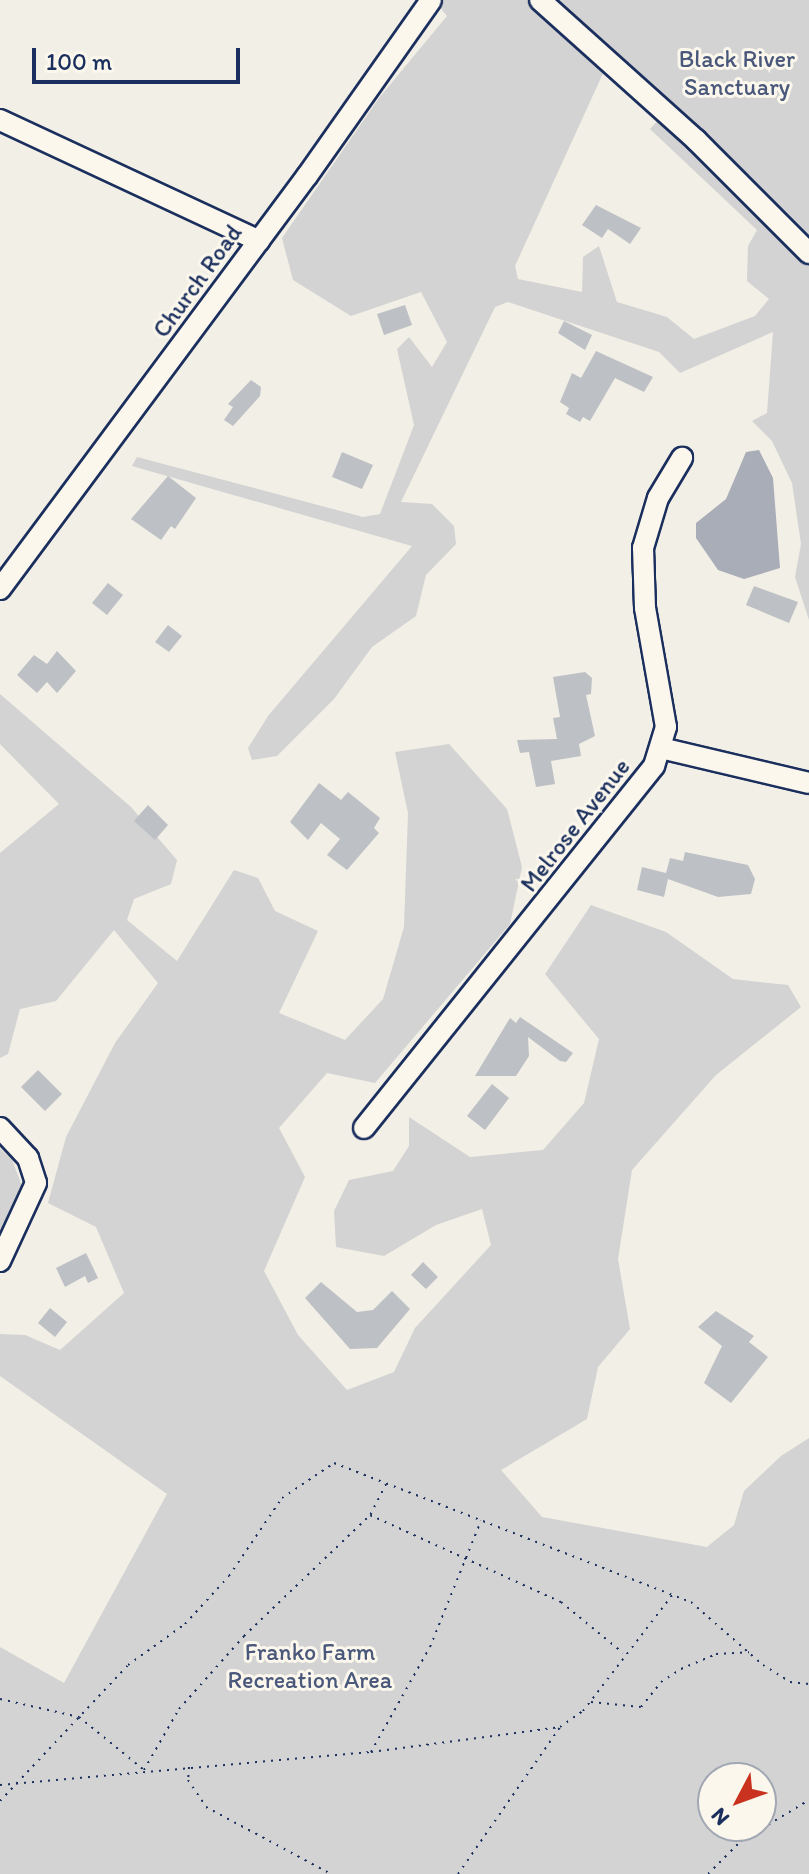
<!DOCTYPE html>
<style>
body{margin:0}
#map{position:relative;width:809px;height:1874px;overflow:hidden;background:#f2efe6;font-family:Itim,sans-serif}
div>[style]{position:absolute}
[style*='--x']{left:calc(var(--x)*1px);top:calc(var(--y)*1px);width:calc(var(--w)*1px);rotate:calc(var(--a)*1deg)}
.green>*{inset:0;background:#d2d3d2}
.water>*{inset:0;background:#a9adb7}
.building>*{inset:0;background:#bdc0c4}
.path>*{height:2px;margin-top:-1px;transform-origin:0;background:repeating-linear-gradient(90deg,#1b2f5e 0 2px,transparent 0 8px)}
.roads{filter:drop-shadow(2px 0 #1b2f5e) drop-shadow(-2px 0 #1b2f5e) drop-shadow(0 2px #1b2f5e) drop-shadow(0 -2px #1b2f5e)}
.minor>*{height:20px;margin:-10px;padding:0 10px;transform-origin:10px;border-radius:10px;background:#fbf7ec}
span{translate:-50% -50%;white-space:nowrap;text-align:center;line-height:1.15;-webkit-text-stroke:6px #fbf7ec;paint-order:stroke}
.park-label{font-size:24px;color:#49587b}
.street-label{font-size:24px;color:#1b2f5e}
.north{position:absolute;left:697px;top:1762px;width:80px;height:80px;box-sizing:border-box;background:#fbf7ec;border:2px solid #a1a7b3;border-radius:50%;rotate:229deg;font-size:22px;font-weight:700;line-height:32px;text-align:center;color:#1b2f5e}
.north::after{content:'';display:block;margin:auto;width:28px;height:36px;background:#c8321e;clip-path:polygon(50% 0,100% 100%,50% 72%,0 100%)}
.scale{position:absolute;left:32px;top:48px;width:208px;height:36px;box-sizing:border-box;border:4px solid #1b2f5e;border-top:0;padding-left:10px;font-size:24px;line-height:28px;white-space:nowrap;color:#1b2f5e;-webkit-text-stroke:6px #fbf7ec;paint-order:stroke}
</style>
<div id="map">
<div class="green">
<div style="clip-path:polygon(441px 0,527px 0,605px 69px,515px 266px,518px 279px,582px 292px,583px 257px,599px 246px,617px 302px,667px 317px,694px 339px,755px 316px,769px 299px,747px 281px,748px 246px,757px 230px,650px 129px,659px 119px,809px 265px,809px 620px,795px 577px,801px 544px,792px 483px,772px 441px,752px 421px,767px 413px,773px 332px,680px 373px,659px 352px,508px 302px,495px 307px,401px 502px,432px 504px,454px 526px,456px 544px,426px 575px,416px 616px,372px 647px,334px 699px,277px 756px,252px 760px,248px 748px,268px 716px,412px 546px,132px 466px,137px 457px,363px 517px,380px 514px,414px 425px,397px 349px,409px 337px,432px 367px,447px 342px,421px 292px,351px 316px,293px 280px,282px 238px,379px 98px,447px 16px,438px 5px)"></div>
<div style="clip-path:polygon(548px 0,809px 0,809px 246px)"></div>
<div style="clip-path:polygon(evenodd,0 694px,131px 807px,177px 860px,171px 884px,134px 899px,127px 920px,177px 961px,234px 870px,258px 878px,275px 911px,318px 931px,279px 1013px,345px 1040px,383px 999px,404px 927px,408px 813px,395px 752px,449px 744px,507px 809px,522px 867px,510px 924px,375px 1083px,327px 1073px,279px 1128px,305px 1177px,264px 1271px,298px 1335px,347px 1390px,394px 1372px,415px 1328px,491px 1245px,482px 1209px,436px 1225px,384px 1256px,336px 1247px,334px 1211px,349px 1180px,393px 1171px,409px 1146px,409px 1117px,470px 1157px,543px 1150px,584px 1103px,599px 1039px,545px 974px,591px 905px,666px 932px,733px 979px,788px 985px,801px 1007px,716px 1075px,632px 1170px,618px 1259px,630px 1329px,598px 1367px,587px 1419px,501px 1470px,542px 1517px,707px 1547px,734px 1525px,744px 1491px,781px 1456px,809px 1438px,809px 1874px,0 1874px,0 1647px,64px 1683px,167px 1494px,0 1376px,0 1334px,25px 1335px,60px 1350px,124px 1293px,96px 1227px,48px 1203px,66px 1137px,115px 1043px,158px 983px,114px 930px,56px 1001px,20px 1009px,8px 1054px,0 1058px,0 853px,59px 804px,0 744px,0 694px,713px 1778px,761px 1778px,761px 1826px,713px 1826px,713px 1778px)"></div>
<div style="clip-path:polygon(0 1148px,12px 1160px,23px 1188px,0 1231px)"></div>
</div>
<div class="water">
<div style="clip-path:polygon(759px 450px,773px 478px,780px 568px,744px 579px,718px 570px,696px 538px,696px 523px,726px 499px,746px 452px)"></div>
</div>
<div class="building">
<div style="clip-path:polygon(596px 205px,641px 228px,630px 244px,608px 229px,602px 238px,582px 225px)"></div>
<div style="clip-path:polygon(405px 305px,412px 325px,384px 335px,377px 314px)"></div>
<div style="clip-path:polygon(564px 321px,592px 335px,585px 350px,558px 333px)"></div>
<div style="clip-path:polygon(596px 351px,653px 377px,644px 392px,615px 378px,590px 421px,583px 417px,580px 422px,566px 414px,569px 408px,560px 402px,572px 373px,581px 378px)"></div>
<div style="clip-path:polygon(251px 380px,261px 387px,260px 396px,233px 426px,224px 420px,233px 407px,228px 404px)"></div>
<div style="clip-path:polygon(342px 452px,373px 465px,362px 489px,332px 477px)"></div>
<div style="clip-path:polygon(168px 476px,196px 498px,175px 529px,171px 526px,161px 540px,131px 519px)"></div>
<div style="clip-path:polygon(108px 583px,123px 595px,107px 615px,92px 603px)"></div>
<div style="clip-path:polygon(754px 586px,798px 602px,789px 623px,746px 605px)"></div>
<div style="clip-path:polygon(168px 625px,182px 636px,169px 652px,155px 642px)"></div>
<div style="clip-path:polygon(57px 651px,76px 671px,57px 693px,47px 682px,37px 693px,17px 675px,34px 655px,47px 664px)"></div>
<div style="clip-path:polygon(585px 672px,592px 678px,591px 694px,586px 695px,595px 736px,579px 744px,581px 756px,551px 761px,555px 784px,536px 787px,529px 752px,520px 753px,517px 740px,557px 739px,553px 718px,560px 717px,553px 677px)"></div>
<div style="clip-path:polygon(319px 783px,341px 800px,348px 792px,380px 818px,374px 828px,379px 833px,347px 870px,327px 855px,340px 839px,321px 823px,308px 840px,290px 822px)"></div>
<div style="clip-path:polygon(148px 805px,168px 825px,155px 840px,134px 821px)"></div>
<div style="clip-path:polygon(685px 852px,748px 865px,755px 879px,751px 894px,718px 897px,668px 879px,664px 897px,637px 890px,642px 867px,666px 873px,670px 858px,683px 861px)"></div>
<div style="clip-path:polygon(520px 1017px,573px 1053px,566px 1062px,560px 1061px,528px 1037px,529px 1056px,516px 1076px,475px 1076px,510px 1018px,516px 1023px)"></div>
<div style="clip-path:polygon(38px 1070px,62px 1094px,45px 1111px,21px 1087px)"></div>
<div style="clip-path:polygon(492px 1084px,509px 1098px,485px 1130px,467px 1116px)"></div>
<div style="clip-path:polygon(86px 1253px,98px 1278px,88px 1283px,85px 1276px,65px 1287px,56px 1268px)"></div>
<div style="clip-path:polygon(423px 1262px,438px 1277px,426px 1289px,411px 1275px)"></div>
<div style="clip-path:polygon(321px 1282px,357px 1312px,373px 1310px,392px 1291px,410px 1309px,377px 1348px,350px 1349px,305px 1298px)"></div>
<div style="clip-path:polygon(50px 1308px,67px 1322px,55px 1337px,38px 1323px)"></div>
<div style="clip-path:polygon(716px 1311px,754px 1336px,749px 1342px,768px 1357px,731px 1403px,704px 1383px,722px 1346px,698px 1327px)"></div>
</div>
<div class="path">
<div style="--x:386;--y:1484;--w:35;--a:117"></div>
<div style="--x:370;--y:1515;--w:210;--a:24.5"></div>
<div style="--x:561;--y:1602;--w:80;--a:39.4"></div>
<div style="--x:0;--y:1699;--w:81;--a:12.8"></div>
<div style="--x:79;--y:1717;--w:84;--a:39.2"></div>
<div style="--x:144;--y:1770;--w:70;--a:-60.2"></div>
<div style="--x:179;--y:1709;--w:98;--a:-48.3"></div>
<div style="--x:244;--y:1636;--w:175;--a:-43.8"></div>
<div style="--x:591;--y:1702;--w:50;--a:5.7"></div>
<div style="--x:641;--y:1707;--w:32;--a:-51"></div>
<div style="--x:661;--y:1682;--w:24;--a:-33"></div>
<div style="--x:681;--y:1669;--w:38;--a:-23"></div>
<div style="--x:716;--y:1654;--w:33;--a:-3"></div>
<div style="--x:371;--y:1752;--w:120;--a:-60.7"></div>
<div style="--x:430;--y:1647;--w:136;--a:-68"></div>
<div style="--x:189;--y:1767;--w:13;--a:94"></div>
<div style="--x:188;--y:1780;--w:32;--a:56"></div>
<div style="--x:206;--y:1807;--w:142;--a:28.2"></div>
<div style="--x:0;--y:1785;--w:372;--a:-5.1"></div>
<div style="--x:371;--y:1752;--w:191;--a:-7.5"></div>
<div style="--x:560;--y:1727;--w:28;--a:-35"></div>
<div style="--x:583;--y:1711;--w:148;--a:-52.4"></div>
<div style="--x:0;--y:1801;--w:187;--a:-46.7"></div>
<div style="--x:128;--y:1665;--w:70;--a:-35.7"></div>
<div style="--x:185;--y:1624;--w:65;--a:-47.5"></div>
<div style="--x:229;--y:1576;--w:94;--a:-55.8"></div>
<div style="--x:282;--y:1498;--w:63;--a:-33.9"></div>
<div style="--x:334;--y:1463;--w:383;--a:21.3"></div>
<div style="--x:691;--y:1602;--w:96;--a:41.2"></div>
<div style="--x:763;--y:1665;--w:32;--a:32"></div>
<div style="--x:790;--y:1682;--w:19;--a:6"></div>
<div style="--x:458;--y:1874;--w:179;--a:-55.2"></div>
<div style="--x:708;--y:1874;--w:47;--a:-45"></div>
<div style="--x:741;--y:1841;--w:79;--a:-31.1"></div>
</div>
<div class="roads">
<div class="minor">
<div style="--x:540;--y:0;--w:210;--a:41.9"></div>
<div style="--x:696;--y:140;--w:160;--a:45"></div>
<div style="--x:0;--y:120;--w:286;--a:25"></div>
<div style="--x:0;--y:589;--w:515;--a:-53.38"></div>
<div style="--x:307;--y:176;--w:215;--a:-54.8"></div>
<div style="--x:661;--y:748;--w:152;--a:13.3"></div>
<div style="--x:0;--y:1128;--w:41;--a:47"></div>
<div style="--x:28;--y:1158;--w:26;--a:72"></div>
<div style="--x:36;--y:1183;--w:86;--a:114.8"></div>
<div style="--x:364;--y:1128;--w:464;--a:-51.3"></div>
<div style="--x:654;--y:766;--w:41;--a:-72.9"></div>
<div style="--x:666;--y:727;--w:121;--a:-100"></div>
<div style="--x:645;--y:608;--w:60;--a:-91.9"></div>
<div style="--x:643;--y:548;--w:52;--a:-73.3"></div>
<div style="--x:658;--y:498;--w:47;--a:-59"></div>
</div>
</div>
<div class="park-label">
<span style="left:737px;top:73px">Black River<br>Sanctuary</span>
<span style="left:310px;top:1666px">Franko Farm<br>Recreation Area</span>
</div>
<div class="street-label">
<span style="left:197px;top:281px;rotate:-54deg">Church Road</span>
<span style="left:575px;top:825px;rotate:-52deg">Melrose Avenue</span>
</div>
<div class="north">N</div>
<div class="scale">100 m</div>
</div>
